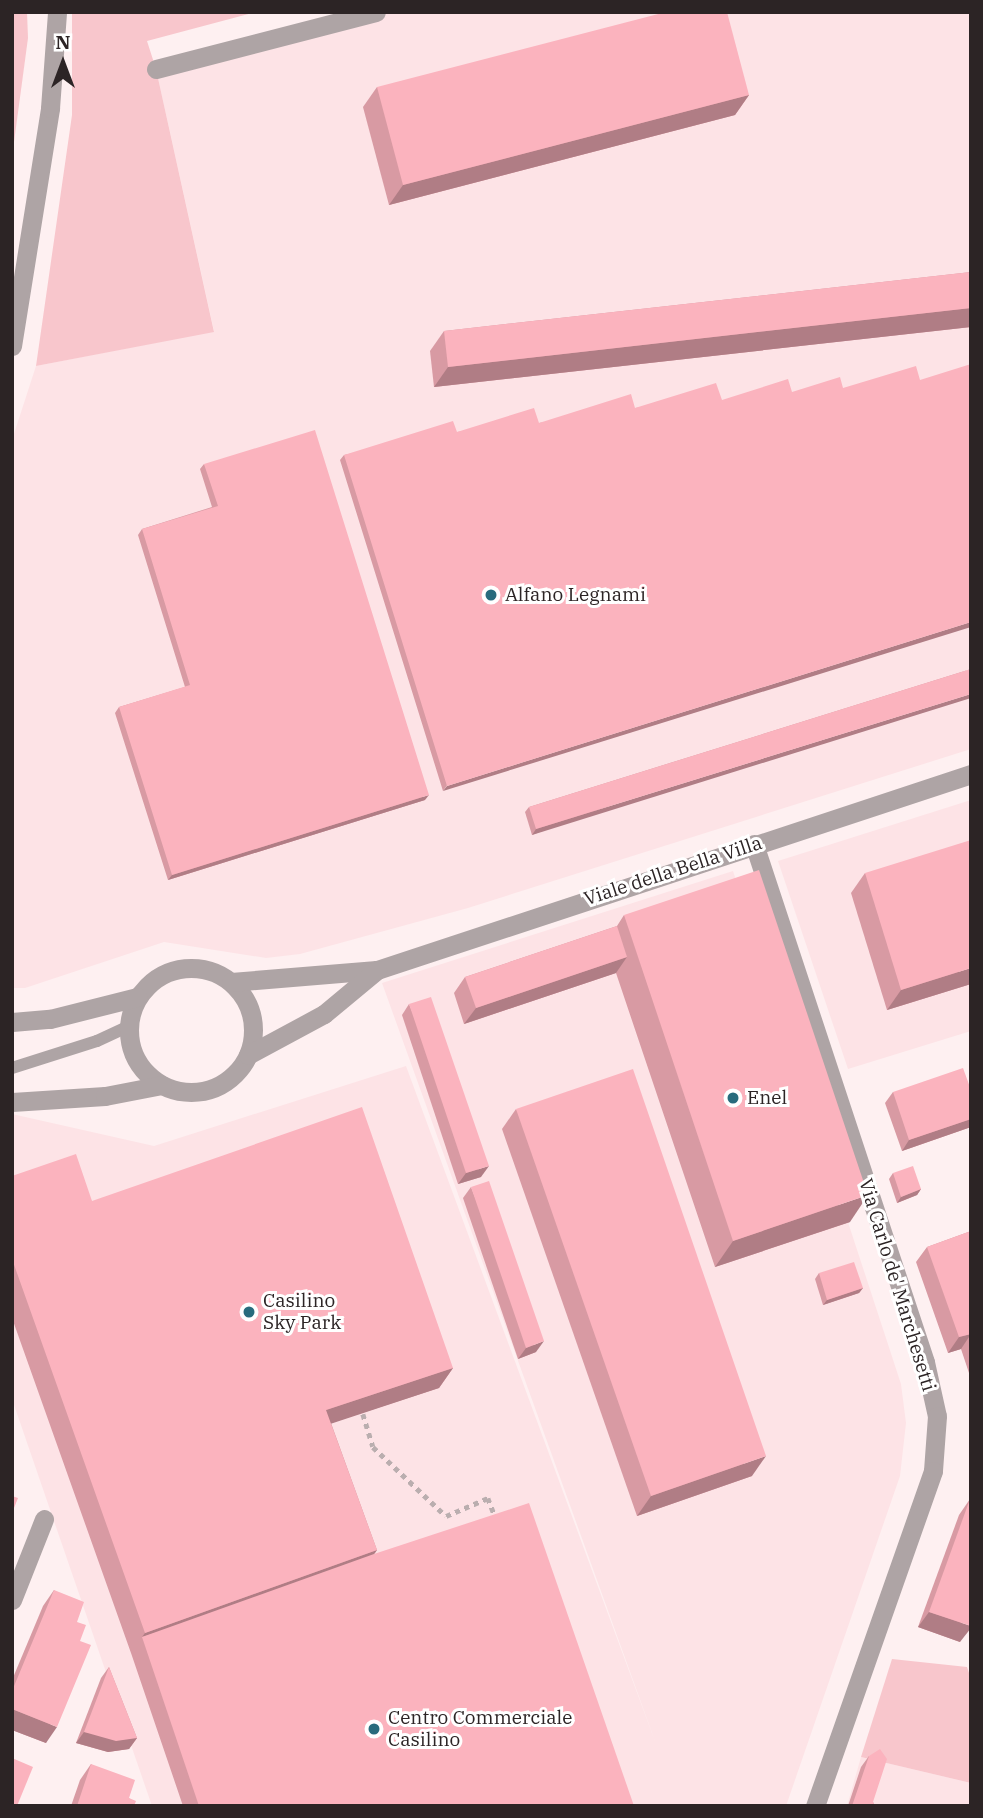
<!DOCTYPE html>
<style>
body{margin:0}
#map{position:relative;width:983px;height:1818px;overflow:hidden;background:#fef0f1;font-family:"IBM Plex Serif",serif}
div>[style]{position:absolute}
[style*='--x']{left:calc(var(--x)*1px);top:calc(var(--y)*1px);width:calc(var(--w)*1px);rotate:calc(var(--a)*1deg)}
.built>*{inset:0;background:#fde3e6}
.green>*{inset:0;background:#f8c6cc}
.path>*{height:4.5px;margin-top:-2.25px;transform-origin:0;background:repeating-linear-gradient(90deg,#baaeaf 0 5px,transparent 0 10px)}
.service>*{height:12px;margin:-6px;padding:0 6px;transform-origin:6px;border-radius:6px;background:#aea4a5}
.minor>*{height:19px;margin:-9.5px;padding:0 9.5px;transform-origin:9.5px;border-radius:9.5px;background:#aea4a5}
.minor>.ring{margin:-9.5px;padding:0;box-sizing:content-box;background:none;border:19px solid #aea4a5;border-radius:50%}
.wall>*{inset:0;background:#d89aa3}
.shaded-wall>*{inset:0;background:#b07d85}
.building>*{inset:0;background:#fbb3be}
.dots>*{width:19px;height:19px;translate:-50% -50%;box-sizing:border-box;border:4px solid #fff;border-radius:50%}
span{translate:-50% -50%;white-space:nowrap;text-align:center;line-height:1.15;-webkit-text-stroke:6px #fff;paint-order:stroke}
.poi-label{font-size:19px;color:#2c2425}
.left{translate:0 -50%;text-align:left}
.street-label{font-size:19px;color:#2c2425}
.frame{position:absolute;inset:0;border:14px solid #2c2425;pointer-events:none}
.north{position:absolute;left:28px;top:28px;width:70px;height:70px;-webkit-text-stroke:5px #fff;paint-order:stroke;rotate:0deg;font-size:19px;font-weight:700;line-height:28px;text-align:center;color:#2c2425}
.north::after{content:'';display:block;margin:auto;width:24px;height:32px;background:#2c2425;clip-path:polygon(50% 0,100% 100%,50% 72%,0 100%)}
</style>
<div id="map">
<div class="built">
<div style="clip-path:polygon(376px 12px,971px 12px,971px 749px,468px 908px,300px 954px,266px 958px,164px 942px,25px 988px,12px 988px,12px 440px,36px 366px,214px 331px,156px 69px)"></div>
<div style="clip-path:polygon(971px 800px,971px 1031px,848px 1069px,778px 861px)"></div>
<div style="clip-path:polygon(733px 871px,901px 1384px,906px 1423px,900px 1476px,786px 1806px,152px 1806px,12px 1399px,12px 1114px,154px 1146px,406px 1066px,656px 1744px,382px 983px)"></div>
<div style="clip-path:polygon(861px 1757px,971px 1783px,971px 1806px,847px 1806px)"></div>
</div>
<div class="green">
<div style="clip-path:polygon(12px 12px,27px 12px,28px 38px,12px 157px)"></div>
<div style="clip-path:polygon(72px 12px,256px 12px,147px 41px,156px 69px,214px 332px,36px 366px,72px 115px)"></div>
<div style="clip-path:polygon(892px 1659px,967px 1667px,971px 1679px,971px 1783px,861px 1757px)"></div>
</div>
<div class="path">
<div style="--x:363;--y:1414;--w:34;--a:73"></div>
<div style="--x:373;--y:1447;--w:100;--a:43.4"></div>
<div style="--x:446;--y:1516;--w:46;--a:-23.2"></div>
<div style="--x:488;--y:1498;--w:22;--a:69"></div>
</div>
<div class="service">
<div style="--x:12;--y:1068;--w:89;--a:-17.6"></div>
<div style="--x:97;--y:1041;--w:35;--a:-25"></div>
</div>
<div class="minor">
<div style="--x:156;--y:69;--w:227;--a:-14.5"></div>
<div style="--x:12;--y:346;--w:241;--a:-80.9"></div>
<div style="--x:50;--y:108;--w:96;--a:-85.8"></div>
<div style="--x:754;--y:844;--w:545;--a:71.73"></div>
<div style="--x:925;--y:1362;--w:55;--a:77.5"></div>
<div style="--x:937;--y:1416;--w:55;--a:94.2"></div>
<div style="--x:933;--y:1471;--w:355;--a:109.4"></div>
<div class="ring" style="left:129px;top:968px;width:105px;height:105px"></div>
<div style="--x:231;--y:982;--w:146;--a:-4.7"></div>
<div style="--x:377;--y:970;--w:626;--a:-18.26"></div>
<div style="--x:12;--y:1022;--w:38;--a:-5"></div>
<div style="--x:50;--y:1019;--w:90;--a:-14.2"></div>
<div style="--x:248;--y:1055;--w:86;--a:-28.3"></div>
<div style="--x:324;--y:1014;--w:69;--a:-39.7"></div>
<div style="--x:12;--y:1102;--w:93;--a:-3.7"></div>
<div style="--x:105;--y:1096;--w:58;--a:-10.9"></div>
<div style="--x:12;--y:1600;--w:87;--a:-68.4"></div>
</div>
<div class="wall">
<div style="clip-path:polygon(377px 87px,749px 95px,735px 115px,389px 205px,363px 107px)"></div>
<div style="clip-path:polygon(971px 272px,971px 327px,434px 387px,430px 351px,444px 331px)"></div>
<div style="clip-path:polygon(722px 400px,443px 791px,340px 460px,344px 455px,457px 432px,539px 423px,635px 408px)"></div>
<div style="clip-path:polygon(204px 464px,425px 800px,168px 880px,115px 713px,119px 707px,185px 687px,138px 535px,142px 529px,212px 507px,200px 469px)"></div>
<div style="clip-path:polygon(971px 669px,532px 835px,525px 812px,529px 807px)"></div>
<div style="clip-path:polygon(865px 873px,971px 984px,887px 1010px,851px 893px)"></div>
<div style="clip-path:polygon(624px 915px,850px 1222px,715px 1267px,616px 973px,464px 1024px,454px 993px,465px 977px,617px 926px)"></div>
<div style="clip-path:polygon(409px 1004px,481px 1177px,458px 1184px,402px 1015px)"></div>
<div style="clip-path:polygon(971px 1090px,971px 1127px,902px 1151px,885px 1103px,893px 1092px)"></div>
<div style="clip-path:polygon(516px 1109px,752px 1476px,637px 1516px,502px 1129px)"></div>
<div style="clip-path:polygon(893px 1173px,921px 1189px,917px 1195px,897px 1203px,889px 1179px)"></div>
<div style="clip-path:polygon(12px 1176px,92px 1201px,453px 1368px,439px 1388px,331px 1423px,377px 1550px,374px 1554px,634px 1806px,183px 1806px,131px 1653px,12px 1318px)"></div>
<div style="clip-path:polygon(471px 1187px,536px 1352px,518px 1359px,463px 1198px)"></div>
<div style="clip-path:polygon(971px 1231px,970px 1376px,961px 1349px,948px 1353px,916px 1262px,927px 1247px)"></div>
<div style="clip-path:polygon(819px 1273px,863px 1288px,859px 1293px,823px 1305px,815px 1279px)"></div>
<div style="clip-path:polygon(970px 1499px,960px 1642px,918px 1627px,959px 1515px)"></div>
<div style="clip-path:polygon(54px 1590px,77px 1622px,46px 1743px,12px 1730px,12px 1680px,43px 1606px)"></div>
<div style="clip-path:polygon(109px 1667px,137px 1738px,129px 1749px,108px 1752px,76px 1743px,101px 1678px)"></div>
<div style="clip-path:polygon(869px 1756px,873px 1802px,875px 1806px,848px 1806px,861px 1767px)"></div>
<div style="clip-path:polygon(91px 1764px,129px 1798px,134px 1806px,71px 1806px,80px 1780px)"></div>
</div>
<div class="shaded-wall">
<div style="clip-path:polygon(749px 95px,735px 115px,389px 205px,403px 185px)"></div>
<div style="clip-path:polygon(971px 308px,971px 327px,434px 387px,448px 367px)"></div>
<div style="clip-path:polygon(971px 622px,971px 627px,443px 791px,447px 786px)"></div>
<div style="clip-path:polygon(971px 694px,971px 698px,532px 835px,536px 829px)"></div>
<div style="clip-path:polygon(429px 795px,425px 800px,168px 880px,172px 875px)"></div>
<div style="clip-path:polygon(627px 957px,616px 973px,464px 1024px,476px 1008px)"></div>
<div style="clip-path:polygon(971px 968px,971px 984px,887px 1010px,901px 990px)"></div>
<div style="clip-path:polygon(971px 1119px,971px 1127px,902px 1151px,909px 1140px)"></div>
<div style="clip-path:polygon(489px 1166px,481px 1177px,458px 1184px,466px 1173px)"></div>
<div style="clip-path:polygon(921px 1189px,917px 1195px,897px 1203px,901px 1197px)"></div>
<div style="clip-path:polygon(868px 1195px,850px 1222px,715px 1267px,733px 1241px)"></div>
<div style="clip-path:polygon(863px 1288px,859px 1293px,823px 1305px,827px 1300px)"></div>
<div style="clip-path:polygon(971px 1334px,961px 1349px,948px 1353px,959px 1337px)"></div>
<div style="clip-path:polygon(544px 1341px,536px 1352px,518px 1359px,526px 1348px)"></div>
<div style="clip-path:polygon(453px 1368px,439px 1388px,312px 1430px,326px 1410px)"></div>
<div style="clip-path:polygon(766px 1456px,752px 1476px,637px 1516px,651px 1496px)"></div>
<div style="clip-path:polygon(377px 1550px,363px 1570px,142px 1637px,145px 1633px)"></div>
<div style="clip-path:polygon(929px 1612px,971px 1626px,971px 1628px,960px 1642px,918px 1627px)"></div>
<div style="clip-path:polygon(12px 1709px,57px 1727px,46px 1743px,12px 1730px)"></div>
<div style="clip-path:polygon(84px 1732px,137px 1738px,129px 1749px,108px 1752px,76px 1743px)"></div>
</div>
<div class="building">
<div style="clip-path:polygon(666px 12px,727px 12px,749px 95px,403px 185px,377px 87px)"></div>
<div style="clip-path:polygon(971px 272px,971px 308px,448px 367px,444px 331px)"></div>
<div style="clip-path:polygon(971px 364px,971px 622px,447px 786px,344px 455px,453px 421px,457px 432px,534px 408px,539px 423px,631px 394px,635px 408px,716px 383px,722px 400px,788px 379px,792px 392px,840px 377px,843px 388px,916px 366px,920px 380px)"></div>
<div style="clip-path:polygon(315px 430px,429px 795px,172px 875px,119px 707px,190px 685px,142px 529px,218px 506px,204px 464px)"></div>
<div style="clip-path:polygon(971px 669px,971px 694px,536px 829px,529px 807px)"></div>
<div style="clip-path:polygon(971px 840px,971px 968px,901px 990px,865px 873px)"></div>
<div style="clip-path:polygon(759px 870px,868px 1195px,733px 1241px,624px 915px)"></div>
<div style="clip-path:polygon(617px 926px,627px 957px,476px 1008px,465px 977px)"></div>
<div style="clip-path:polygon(431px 997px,489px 1166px,466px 1173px,409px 1004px)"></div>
<div style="clip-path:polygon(963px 1068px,971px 1090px,971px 1119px,909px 1140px,893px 1092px)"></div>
<div style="clip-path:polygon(633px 1069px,766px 1456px,651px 1496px,516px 1109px)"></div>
<div style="clip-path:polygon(362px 1107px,453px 1368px,326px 1410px,377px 1550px,145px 1633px,12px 1259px,12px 1176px,76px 1154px,92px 1201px)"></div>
<div style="clip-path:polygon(913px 1166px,921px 1189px,901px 1197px,893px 1173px)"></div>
<div style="clip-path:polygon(489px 1181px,544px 1341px,526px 1348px,471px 1187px)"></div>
<div style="clip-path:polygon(971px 1231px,971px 1334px,959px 1337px,927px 1247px)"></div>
<div style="clip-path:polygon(854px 1262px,863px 1288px,827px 1300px,819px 1273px)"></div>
<div style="clip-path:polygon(12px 1496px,18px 1498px,12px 1513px)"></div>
<div style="clip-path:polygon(970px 1499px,971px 1500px,971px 1626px,929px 1612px)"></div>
<div style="clip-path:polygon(529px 1503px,634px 1806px,199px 1806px,142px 1637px,374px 1554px)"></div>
<div style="clip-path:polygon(54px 1590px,84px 1602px,77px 1622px,86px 1625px,80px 1641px,91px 1645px,57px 1727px,12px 1709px,12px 1691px)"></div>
<div style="clip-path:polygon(109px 1667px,137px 1738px,116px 1741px,84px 1732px)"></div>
<div style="clip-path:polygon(880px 1749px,887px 1759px,873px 1802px,875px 1806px,852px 1806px,869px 1756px)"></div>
<div style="clip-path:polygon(12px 1758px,33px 1767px,17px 1806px,12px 1806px)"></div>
<div style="clip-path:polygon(91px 1764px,135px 1780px,129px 1798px,136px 1801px,134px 1806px,77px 1806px)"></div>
</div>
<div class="dots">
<div style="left:491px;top:595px;background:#286b7d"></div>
<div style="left:733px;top:1098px;background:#286b7d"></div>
<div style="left:249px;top:1312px;background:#286b7d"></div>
<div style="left:374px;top:1729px;background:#286b7d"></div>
</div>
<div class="poi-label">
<span class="left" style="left:505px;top:595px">Alfano Legnami</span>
<span class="left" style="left:747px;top:1098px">Enel</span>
<span class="left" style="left:263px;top:1312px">Casilino<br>Sky Park</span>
<span class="left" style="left:388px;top:1729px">Centro Commerciale<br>Casilino</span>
</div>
<div class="street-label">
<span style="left:673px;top:871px;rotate:-18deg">Viale della Bella Villa</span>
<span style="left:897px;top:1285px;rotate:73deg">Via Carlo de' Marchesetti</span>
</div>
<div class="frame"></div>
<div class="north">N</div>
</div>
